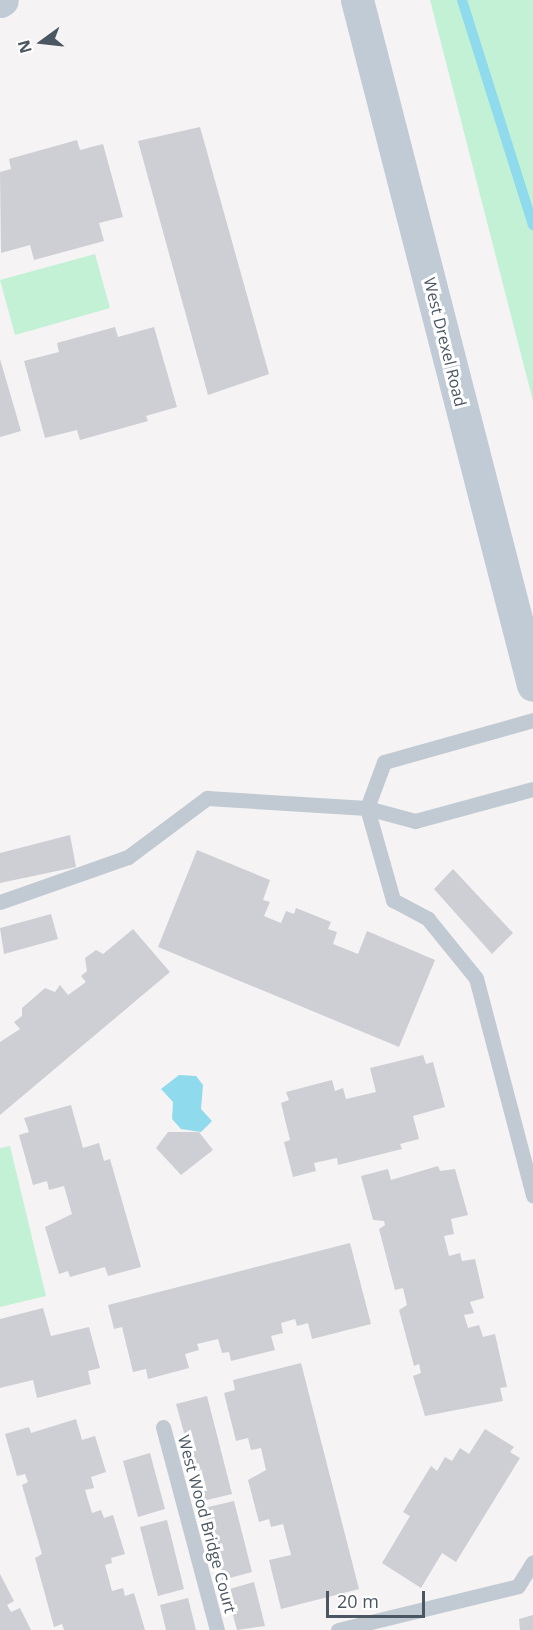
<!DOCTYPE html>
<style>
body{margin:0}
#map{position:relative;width:533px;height:1630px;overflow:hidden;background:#f5f3f3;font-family:"Open Sans",sans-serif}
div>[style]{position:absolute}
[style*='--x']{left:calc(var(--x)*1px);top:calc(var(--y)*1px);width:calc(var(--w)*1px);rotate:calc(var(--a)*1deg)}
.green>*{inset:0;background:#c3f1d5}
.water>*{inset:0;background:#90daee}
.stream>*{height:10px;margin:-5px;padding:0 5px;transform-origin:5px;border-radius:5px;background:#90daee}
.building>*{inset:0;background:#cdcfd5}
.lane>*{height:15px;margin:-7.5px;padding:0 7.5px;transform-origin:7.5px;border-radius:7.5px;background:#c1cad2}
.secondary>*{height:33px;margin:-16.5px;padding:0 16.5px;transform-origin:16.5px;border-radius:16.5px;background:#c1cbd6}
span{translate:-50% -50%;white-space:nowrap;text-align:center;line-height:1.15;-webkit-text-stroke:6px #fff;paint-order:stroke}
.street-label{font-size:16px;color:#4a5661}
.north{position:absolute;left:12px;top:12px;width:60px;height:60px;-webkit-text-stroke:4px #fff;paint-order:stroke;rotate:255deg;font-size:16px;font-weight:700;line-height:24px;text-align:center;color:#4a5661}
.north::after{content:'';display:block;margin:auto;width:21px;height:27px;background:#4a5661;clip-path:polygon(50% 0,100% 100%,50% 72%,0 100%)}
.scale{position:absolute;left:326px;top:1591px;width:99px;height:27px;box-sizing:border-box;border:3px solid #4a5661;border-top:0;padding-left:8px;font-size:18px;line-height:21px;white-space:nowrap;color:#4a5661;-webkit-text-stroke:4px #fff;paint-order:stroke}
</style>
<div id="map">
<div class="green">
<div style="clip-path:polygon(430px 0,533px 0,533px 401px)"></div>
<div style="clip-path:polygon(95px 254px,110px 308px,15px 335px,0 280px)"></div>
<div style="clip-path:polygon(10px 1146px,46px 1296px,0 1307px,0 1148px)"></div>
</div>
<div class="water">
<div style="clip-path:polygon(179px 1075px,196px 1076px,203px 1085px,201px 1109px,212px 1121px,201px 1132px,181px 1129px,172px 1119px,173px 1102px,161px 1089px)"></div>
</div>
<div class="stream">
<div style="--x:462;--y:0;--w:236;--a:72.5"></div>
</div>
<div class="building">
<div style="clip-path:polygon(200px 127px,269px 374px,208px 395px,138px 141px)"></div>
<div style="clip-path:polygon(77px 140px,80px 150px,103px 144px,123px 217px,99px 223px,104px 241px,34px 260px,30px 245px,1px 253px,0 172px,11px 169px,9px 159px)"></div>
<div style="clip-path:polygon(115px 327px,118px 337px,154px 327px,177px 407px,146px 416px,148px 421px,80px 440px,77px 430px,45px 438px,24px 361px,59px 352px,57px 343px)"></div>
<div style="clip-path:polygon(0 359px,21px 431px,0 437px)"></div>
<div style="clip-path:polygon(70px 835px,76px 867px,0 883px,0 853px)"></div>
<div style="clip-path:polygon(197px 850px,270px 880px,263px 900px,270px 902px,264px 916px,281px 923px,286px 911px,294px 914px,296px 908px,331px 922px,328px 929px,337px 932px,333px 944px,358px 954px,367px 931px,435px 960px,399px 1047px,158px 947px)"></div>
<div style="clip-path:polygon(453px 869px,513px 933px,492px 954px,434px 889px)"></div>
<div style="clip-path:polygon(51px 914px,58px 939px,4px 954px,0 928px)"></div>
<div style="clip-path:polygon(133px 929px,170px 972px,0 1115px,0 1042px,20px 1029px,14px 1022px,22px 1016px,22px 1008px,45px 988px,55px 992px,60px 985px,68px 995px,86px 982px,81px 976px,87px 971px,85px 958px,96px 950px,103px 954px)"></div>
<div style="clip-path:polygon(423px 1055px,426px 1064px,433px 1062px,445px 1107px,413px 1116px,419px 1139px,400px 1144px,402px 1149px,338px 1165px,337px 1158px,314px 1163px,316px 1171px,293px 1177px,284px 1142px,290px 1140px,281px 1103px,289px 1100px,286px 1092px,332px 1080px,335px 1091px,343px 1088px,346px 1099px,376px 1092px,370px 1068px)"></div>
<div style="clip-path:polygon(71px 1105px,83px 1148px,99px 1143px,104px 1161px,110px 1159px,141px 1267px,108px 1276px,105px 1267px,70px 1277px,68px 1271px,59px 1274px,45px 1227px,72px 1214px,64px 1186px,49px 1190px,47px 1181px,33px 1185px,19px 1135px,29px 1132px,24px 1118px)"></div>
<div style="clip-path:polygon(168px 1132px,199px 1132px,213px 1150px,181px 1175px,156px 1148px)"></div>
<div style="clip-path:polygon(438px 1166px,440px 1171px,455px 1169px,468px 1215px,451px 1219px,454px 1234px,444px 1236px,449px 1256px,460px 1253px,462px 1261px,475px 1259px,484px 1298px,470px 1302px,474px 1313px,464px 1315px,468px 1328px,479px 1325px,483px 1337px,495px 1334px,507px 1387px,500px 1388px,503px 1401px,425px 1416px,413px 1376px,421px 1373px,419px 1364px,414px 1366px,399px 1310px,407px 1305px,403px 1288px,395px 1290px,379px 1229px,385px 1225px,384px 1221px,373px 1220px,361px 1176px,388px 1169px,391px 1180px)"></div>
<div style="clip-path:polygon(350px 1243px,371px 1324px,312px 1339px,308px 1323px,297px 1326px,295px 1319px,281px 1323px,283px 1333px,271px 1336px,275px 1350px,231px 1361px,229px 1352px,222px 1353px,218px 1339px,197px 1344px,199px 1350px,185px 1354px,189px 1368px,148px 1379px,146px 1369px,133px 1372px,122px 1327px,114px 1329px,108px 1305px)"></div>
<div style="clip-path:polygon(43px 1308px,51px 1336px,89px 1327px,100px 1368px,88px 1371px,91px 1384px,37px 1398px,33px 1380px,0 1388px,0 1319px)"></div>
<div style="clip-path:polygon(301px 1363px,359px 1589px,281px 1609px,269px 1560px,291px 1555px,283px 1524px,271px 1527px,269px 1519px,259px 1522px,248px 1480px,266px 1470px,261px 1448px,251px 1450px,248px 1438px,236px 1441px,224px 1393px,235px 1390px,233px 1380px)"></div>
<div style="clip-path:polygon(207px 1396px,232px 1494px,203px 1501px,176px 1404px)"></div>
<div style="clip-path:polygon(76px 1419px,82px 1440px,95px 1436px,106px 1472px,91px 1477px,94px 1488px,85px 1490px,92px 1513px,101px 1510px,104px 1518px,113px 1515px,125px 1554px,111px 1558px,112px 1563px,105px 1565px,112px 1591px,123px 1588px,125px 1596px,134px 1593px,145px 1630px,64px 1630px,62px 1624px,54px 1627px,35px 1558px,42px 1554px,22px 1485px,28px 1482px,25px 1474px,17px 1476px,5px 1434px,29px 1427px,31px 1433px)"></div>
<div style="clip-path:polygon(485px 1429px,514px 1447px,510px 1452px,520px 1458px,456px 1562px,442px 1553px,421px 1588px,382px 1563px,410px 1516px,403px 1512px,431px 1466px,437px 1471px,445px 1457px,452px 1461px,460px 1448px,469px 1454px)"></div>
<div style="clip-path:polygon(150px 1453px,165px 1509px,138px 1517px,123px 1461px)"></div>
<div style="clip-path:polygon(234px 1501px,252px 1572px,222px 1580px,204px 1508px)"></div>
<div style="clip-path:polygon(167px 1520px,184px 1589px,158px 1596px,140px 1527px)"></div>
<div style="clip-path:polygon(0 1574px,14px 1601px,7px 1605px,11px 1612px,20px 1608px,31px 1630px,0 1630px)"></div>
<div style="clip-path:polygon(254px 1582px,265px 1626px,237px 1630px,226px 1590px)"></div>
<div style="clip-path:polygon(188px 1598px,196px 1630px,166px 1630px,160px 1605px)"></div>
<div style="clip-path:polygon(533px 1615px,533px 1630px,520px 1630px,519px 1619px)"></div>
</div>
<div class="lane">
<div style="--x:367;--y:808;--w:96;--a:74.2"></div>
<div style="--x:393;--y:900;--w:40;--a:28"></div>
<div style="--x:428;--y:919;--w:76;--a:50.9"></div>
<div style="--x:476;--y:978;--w:225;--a:75.3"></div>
<div style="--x:367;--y:808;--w:49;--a:-69.7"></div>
<div style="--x:384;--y:762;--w:155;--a:-15.7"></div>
<div style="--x:0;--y:902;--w:136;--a:-19.4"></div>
<div style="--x:128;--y:857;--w:99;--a:-36.8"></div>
<div style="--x:207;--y:798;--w:160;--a:3.6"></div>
<div style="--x:367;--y:808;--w:50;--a:15.2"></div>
<div style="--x:415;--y:821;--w:122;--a:-15.2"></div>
<div style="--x:163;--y:1427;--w:210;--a:75.1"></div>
<div style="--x:338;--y:1630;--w:185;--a:-13.7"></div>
<div style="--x:518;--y:1586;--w:28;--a:-58"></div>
</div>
<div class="secondary">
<div style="--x:357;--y:0;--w:707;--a:75.59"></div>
<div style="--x:0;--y:1;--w:2;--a:-27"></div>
</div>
<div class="street-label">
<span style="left:445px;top:342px;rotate:76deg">West Drexel Road</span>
<span style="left:207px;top:1524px;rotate:75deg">West Wood Bridge Court</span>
</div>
<div class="north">N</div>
<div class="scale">20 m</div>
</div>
